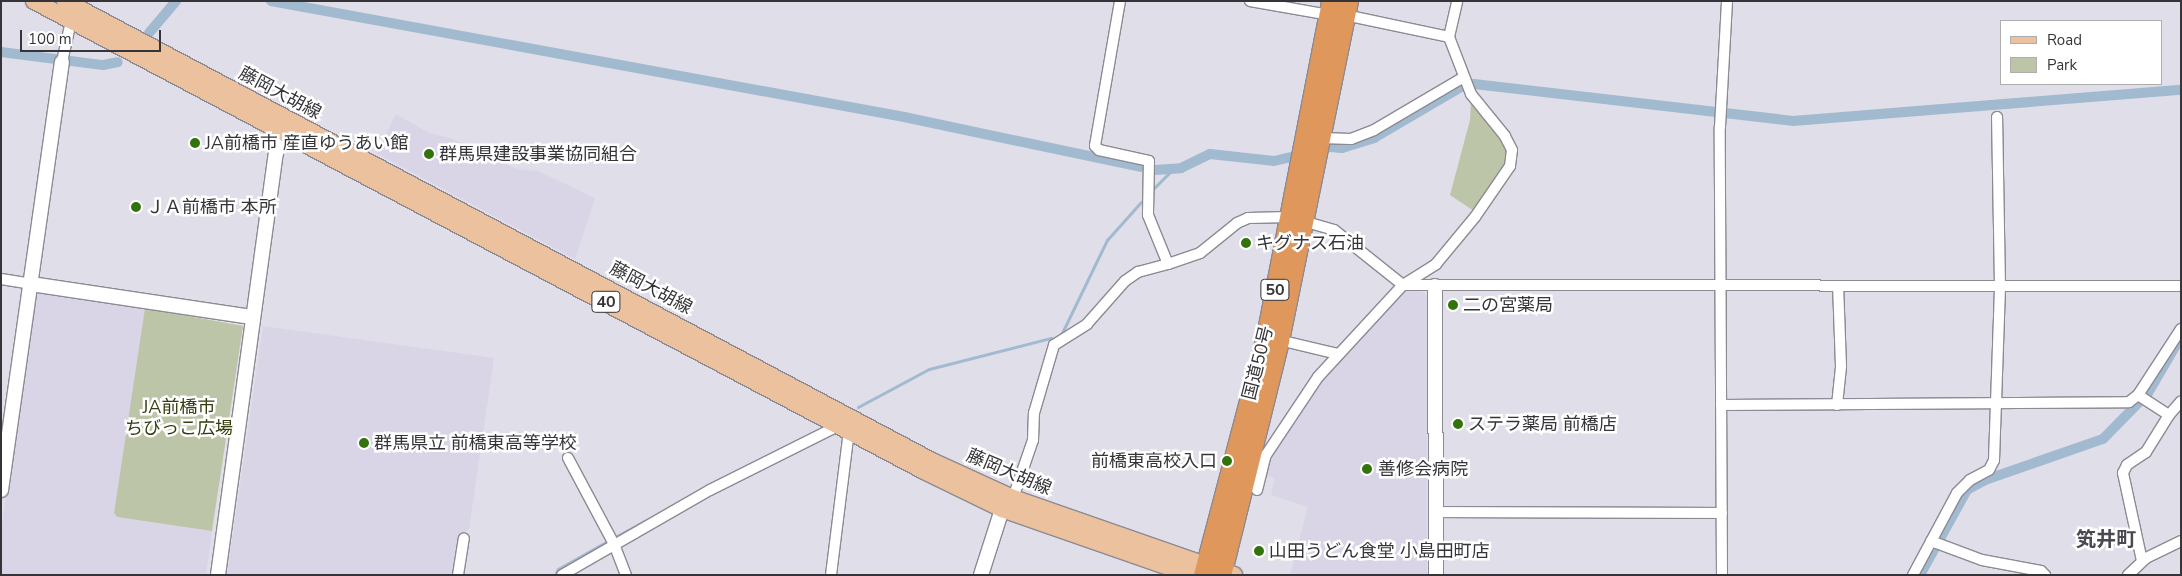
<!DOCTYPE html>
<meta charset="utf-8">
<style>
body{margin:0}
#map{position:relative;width:2182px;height:576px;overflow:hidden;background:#e0dee8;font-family:"Nunito Sans","Noto Sans JP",sans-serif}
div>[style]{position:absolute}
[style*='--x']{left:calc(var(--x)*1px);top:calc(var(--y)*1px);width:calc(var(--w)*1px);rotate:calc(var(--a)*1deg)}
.built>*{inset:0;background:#d9d5e7}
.green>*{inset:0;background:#bdc5a8}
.stream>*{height:3px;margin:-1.5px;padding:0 1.5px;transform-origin:1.5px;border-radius:1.5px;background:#a2bad0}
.canal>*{height:10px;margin:-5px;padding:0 5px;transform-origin:5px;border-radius:5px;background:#a2bad0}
.roads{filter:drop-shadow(1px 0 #8c8a93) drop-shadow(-1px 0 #8c8a93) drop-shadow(0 1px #8c8a93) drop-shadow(0 -1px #8c8a93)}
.street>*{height:10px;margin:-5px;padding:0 5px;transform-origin:5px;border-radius:5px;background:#fff}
.secondary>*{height:14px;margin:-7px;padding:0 7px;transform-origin:7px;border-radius:7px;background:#fff}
.primary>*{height:16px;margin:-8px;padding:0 8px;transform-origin:8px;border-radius:8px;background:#ecc19d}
.highway>*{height:19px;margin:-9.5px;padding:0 9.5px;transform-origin:9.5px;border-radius:9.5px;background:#df975b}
.dots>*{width:14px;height:14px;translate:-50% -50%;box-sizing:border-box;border:2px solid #fff;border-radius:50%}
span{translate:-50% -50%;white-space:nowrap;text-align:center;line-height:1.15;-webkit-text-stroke:5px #fff;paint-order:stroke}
.shield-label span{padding:1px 4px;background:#fff;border:1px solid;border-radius:4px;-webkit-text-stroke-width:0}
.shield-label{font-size:16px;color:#353438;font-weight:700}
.street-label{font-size:18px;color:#353438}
.poi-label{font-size:18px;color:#353438}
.left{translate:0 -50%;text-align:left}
.right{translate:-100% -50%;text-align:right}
.park-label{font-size:18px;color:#343d0c}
.quarter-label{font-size:20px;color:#4a4851;font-weight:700}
.frame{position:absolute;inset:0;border:2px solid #353438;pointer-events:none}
.legend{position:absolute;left:2000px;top:20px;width:162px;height:65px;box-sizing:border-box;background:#fff;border:1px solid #aeaeaf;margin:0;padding:6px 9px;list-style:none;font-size:15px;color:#353438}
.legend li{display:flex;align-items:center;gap:10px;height:25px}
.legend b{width:25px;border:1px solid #aeaeaf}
.scale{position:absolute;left:20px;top:30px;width:141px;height:22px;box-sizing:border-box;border:2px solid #353438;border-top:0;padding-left:6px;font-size:15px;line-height:18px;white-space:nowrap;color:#353438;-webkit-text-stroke:4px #fff;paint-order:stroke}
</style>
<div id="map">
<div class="built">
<div style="clip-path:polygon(396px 114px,429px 133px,450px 138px,517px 169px,538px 171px,595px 198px,575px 259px,376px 153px)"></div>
<div style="clip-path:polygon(1404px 290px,1423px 292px,1427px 296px,1427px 575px,1290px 575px,1308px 507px,1271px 495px,1275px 478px,1265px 476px,1272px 452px,1321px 378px)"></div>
<div style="clip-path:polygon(36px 293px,145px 308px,114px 513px,117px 517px,212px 531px,206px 575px,1px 575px,1px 530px)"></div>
<div style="clip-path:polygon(263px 326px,494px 358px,469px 529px,459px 537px,455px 575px,227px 575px)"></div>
</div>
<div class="green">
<div style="clip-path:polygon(1471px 101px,1507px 148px,1504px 165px,1474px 211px,1450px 195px,1470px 120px)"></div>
<div style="clip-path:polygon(145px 308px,243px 326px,212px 531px,117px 517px,114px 513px)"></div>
</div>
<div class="stream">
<div style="--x:1154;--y:188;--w:27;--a:-45"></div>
<div style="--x:1061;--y:335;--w:106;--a:-64.2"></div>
<div style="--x:1107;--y:240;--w:51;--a:-48.2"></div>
<div style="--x:858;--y:407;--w:81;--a:-28.2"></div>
<div style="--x:929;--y:369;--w:126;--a:-14.3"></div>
<div style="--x:777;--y:451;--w:49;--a:-26.6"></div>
<div style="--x:617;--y:536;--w:69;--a:-28.4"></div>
<div style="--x:555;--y:575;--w:7;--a:-63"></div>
<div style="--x:558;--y:569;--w:55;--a:-29.4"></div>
</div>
<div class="canal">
<div style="--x:271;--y:1;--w:644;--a:10.38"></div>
<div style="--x:904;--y:117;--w:242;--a:11.9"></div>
<div style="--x:149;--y:33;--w:42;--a:-49.8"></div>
<div style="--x:1;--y:52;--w:103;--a:7.3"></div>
<div style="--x:103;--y:65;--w:15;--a:-11"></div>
<div style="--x:1330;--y:147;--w:12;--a:5"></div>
<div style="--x:1342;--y:148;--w:34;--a:-17"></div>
<div style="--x:1374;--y:138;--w:101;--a:-30.4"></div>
<div style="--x:1461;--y:87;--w:13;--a:-13"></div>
<div style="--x:1474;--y:84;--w:321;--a:6.6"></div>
<div style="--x:1793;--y:121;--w:389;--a:-4.6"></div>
<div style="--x:1155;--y:170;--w:26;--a:-4"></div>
<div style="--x:1181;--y:168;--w:32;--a:-26"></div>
<div style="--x:1210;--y:154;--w:64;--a:6.2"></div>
<div style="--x:1274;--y:161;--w:17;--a:-13"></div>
<div style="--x:1920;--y:575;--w:97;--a:-61.1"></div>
<div style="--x:1967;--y:490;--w:21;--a:-29"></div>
<div style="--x:1985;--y:480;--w:125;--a:-19.2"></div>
<div style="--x:2103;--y:439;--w:64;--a:-45.6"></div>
<div style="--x:2148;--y:393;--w:61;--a:-59.7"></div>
</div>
<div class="roads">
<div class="street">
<div style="--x:1120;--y:1;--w:147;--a:99.8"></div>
<div style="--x:1095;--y:146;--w:6;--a:45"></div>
<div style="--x:1099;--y:150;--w:51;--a:12.4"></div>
<div style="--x:1149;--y:161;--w:54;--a:91.1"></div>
<div style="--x:1148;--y:215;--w:53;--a:67.8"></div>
<div style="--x:1168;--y:264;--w:34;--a:-19"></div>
<div style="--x:1200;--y:253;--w:48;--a:-39"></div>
<div style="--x:1237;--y:223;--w:12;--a:-24"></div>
<div style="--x:1248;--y:218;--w:41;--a:-1.4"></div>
<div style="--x:1289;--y:217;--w:47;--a:16.1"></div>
<div style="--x:1334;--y:230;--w:88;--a:38.6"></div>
<div style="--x:1403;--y:285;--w:778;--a:0.07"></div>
<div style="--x:1250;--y:1;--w:80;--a:10"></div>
<div style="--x:1345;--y:15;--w:106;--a:11.9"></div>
<div style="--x:62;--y:62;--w:42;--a:-77.6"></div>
<div style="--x:1321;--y:138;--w:30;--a:2"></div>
<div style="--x:1351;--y:139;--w:25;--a:-21"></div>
<div style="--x:1374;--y:130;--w:104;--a:-30.5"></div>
<div style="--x:1;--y:279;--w:30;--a:9"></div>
<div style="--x:1279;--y:340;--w:61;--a:13.3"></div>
<div style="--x:2138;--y:395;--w:37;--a:33"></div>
<div style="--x:2169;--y:415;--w:44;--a:121.9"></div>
<div style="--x:2146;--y:452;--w:23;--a:146"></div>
<div style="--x:2127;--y:465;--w:9;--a:117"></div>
<div style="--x:2123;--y:473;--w:90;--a:77.8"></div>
<div style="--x:1721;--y:405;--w:408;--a:-0.4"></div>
<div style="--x:2129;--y:402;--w:11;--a:-38"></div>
<div style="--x:2138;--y:395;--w:79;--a:-56.9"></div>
<div style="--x:1837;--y:405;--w:39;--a:-84"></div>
<div style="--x:1841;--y:366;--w:80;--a:-92.1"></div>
<div style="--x:2169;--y:415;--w:18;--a:-49"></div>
<div style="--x:568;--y:458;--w:98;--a:61.9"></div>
<div style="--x:614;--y:544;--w:33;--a:69"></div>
<div style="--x:1257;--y:490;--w:36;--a:-76"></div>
<div style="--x:1266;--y:455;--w:94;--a:-56.3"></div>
<div style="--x:1318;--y:377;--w:125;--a:-47.3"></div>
<div style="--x:1403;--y:285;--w:39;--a:-32"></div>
<div style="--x:1436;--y:264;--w:61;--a:-50.3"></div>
<div style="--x:1475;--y:217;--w:62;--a:-55.5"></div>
<div style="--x:1510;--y:166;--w:16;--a:-83"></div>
<div style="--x:1512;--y:150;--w:16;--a:-117"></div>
<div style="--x:1505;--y:136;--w:54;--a:-129"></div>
<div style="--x:1471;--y:94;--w:61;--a:-111.1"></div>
<div style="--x:1449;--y:37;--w:37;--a:-77"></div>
<div style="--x:1013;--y:498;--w:61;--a:-71"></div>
<div style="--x:1033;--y:440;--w:27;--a:-88"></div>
<div style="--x:1034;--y:413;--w:71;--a:-73.6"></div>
<div style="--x:1054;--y:345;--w:39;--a:-32"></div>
<div style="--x:1087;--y:324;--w:57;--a:-48.5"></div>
<div style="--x:1125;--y:281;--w:16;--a:-35"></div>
<div style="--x:1138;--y:272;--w:31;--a:-15"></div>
<div style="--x:1435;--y:512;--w:287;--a:0.2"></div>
<div style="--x:1931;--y:541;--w:54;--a:20.4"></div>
<div style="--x:1982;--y:560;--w:60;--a:10.6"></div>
<div style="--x:2041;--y:571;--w:6;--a:45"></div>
<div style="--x:458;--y:575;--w:37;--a:-81"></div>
<div style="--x:562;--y:575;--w:171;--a:-29.9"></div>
<div style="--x:710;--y:490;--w:143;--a:-26.6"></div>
<div style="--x:831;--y:575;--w:145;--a:-82.9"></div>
<div style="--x:1722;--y:575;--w:448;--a:-90.3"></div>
<div style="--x:1720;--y:127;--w:126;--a:-86.8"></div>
<div style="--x:1913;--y:575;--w:93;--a:-61.8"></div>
<div style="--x:1957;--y:493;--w:18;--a:-45"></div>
<div style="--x:1970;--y:480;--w:21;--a:-28"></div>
<div style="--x:1989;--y:470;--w:11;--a:-63"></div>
<div style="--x:1994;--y:460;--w:174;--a:-88"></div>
<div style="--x:2000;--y:286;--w:169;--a:-91"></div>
<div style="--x:2128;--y:575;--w:25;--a:-43"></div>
<div style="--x:2146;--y:558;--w:39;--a:-26"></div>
</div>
<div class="secondary">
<div style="--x:31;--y:284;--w:223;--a:8.5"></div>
<div style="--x:1435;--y:286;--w:289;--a:89.8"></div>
<div style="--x:1;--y:490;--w:432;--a:-81.9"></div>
<div style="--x:218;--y:575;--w:426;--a:-82.2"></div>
<div style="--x:276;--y:153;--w:31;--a:-65"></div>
<div style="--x:981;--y:575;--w:69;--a:-72.3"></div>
<div style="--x:1002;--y:509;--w:10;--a:-45"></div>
</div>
<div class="primary">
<div style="--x:34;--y:1;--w:1006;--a:27.84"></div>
<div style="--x:924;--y:471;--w:87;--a:26"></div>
<div style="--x:1002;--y:509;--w:200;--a:19.2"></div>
<div style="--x:65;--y:1;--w:979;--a:27.95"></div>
<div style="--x:930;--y:460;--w:91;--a:24.6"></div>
<div style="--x:1013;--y:498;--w:234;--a:19.2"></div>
</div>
<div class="highway">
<div style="--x:1203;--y:575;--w:247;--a:-75.2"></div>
<div style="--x:1266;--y:336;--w:341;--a:-79"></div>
<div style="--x:1221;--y:575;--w:242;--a:-76.1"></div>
<div style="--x:1279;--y:340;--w:346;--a:-78.5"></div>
</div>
</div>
<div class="dots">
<div style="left:195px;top:143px;background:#33730d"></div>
<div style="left:429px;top:154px;background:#33730d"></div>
<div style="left:136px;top:207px;background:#33730d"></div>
<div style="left:1246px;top:243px;background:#33730d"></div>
<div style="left:1453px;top:305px;background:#33730d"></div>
<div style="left:1458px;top:424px;background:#33730d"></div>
<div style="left:364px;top:443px;background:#33730d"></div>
<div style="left:1227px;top:461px;background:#33730d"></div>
<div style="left:1367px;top:469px;background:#33730d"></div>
<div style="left:1259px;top:551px;background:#33730d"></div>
</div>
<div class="shield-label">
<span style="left:1275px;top:290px">50</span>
<span style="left:606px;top:302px">40</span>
</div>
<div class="street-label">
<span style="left:280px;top:93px;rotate:28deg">藤岡大胡線</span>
<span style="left:651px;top:288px;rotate:28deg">藤岡大胡線</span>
<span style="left:1258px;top:363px;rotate:-76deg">国道50号</span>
<span style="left:1009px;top:472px;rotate:23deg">藤岡大胡線</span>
</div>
<div class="poi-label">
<span class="left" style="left:205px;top:143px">JA前橋市 産直ゆうあい館</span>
<span class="left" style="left:439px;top:154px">群馬県建設事業協同組合</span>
<span class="left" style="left:146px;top:207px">ＪＡ前橋市 本所</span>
<span class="left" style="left:1256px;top:243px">キグナス石油</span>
<span class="left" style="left:1463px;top:305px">二の宮薬局</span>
<span class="left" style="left:1468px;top:424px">ステラ薬局 前橋店</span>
<span class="left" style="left:374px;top:443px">群馬県立 前橋東高等学校</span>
<span class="right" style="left:1217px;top:461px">前橋東高校入口</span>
<span class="left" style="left:1378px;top:469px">善修会病院</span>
<span class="left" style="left:1269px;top:551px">山田うどん食堂 小島田町店</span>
</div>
<div class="park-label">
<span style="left:179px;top:418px">JA前橋市<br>ちびっこ広場</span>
</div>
<div class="quarter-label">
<span style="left:2106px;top:539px">笂井町</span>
</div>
<div class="frame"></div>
<ul class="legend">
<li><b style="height:6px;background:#ecc19d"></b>Road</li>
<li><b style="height:14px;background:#bdc5a8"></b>Park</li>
</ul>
<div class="scale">100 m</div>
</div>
